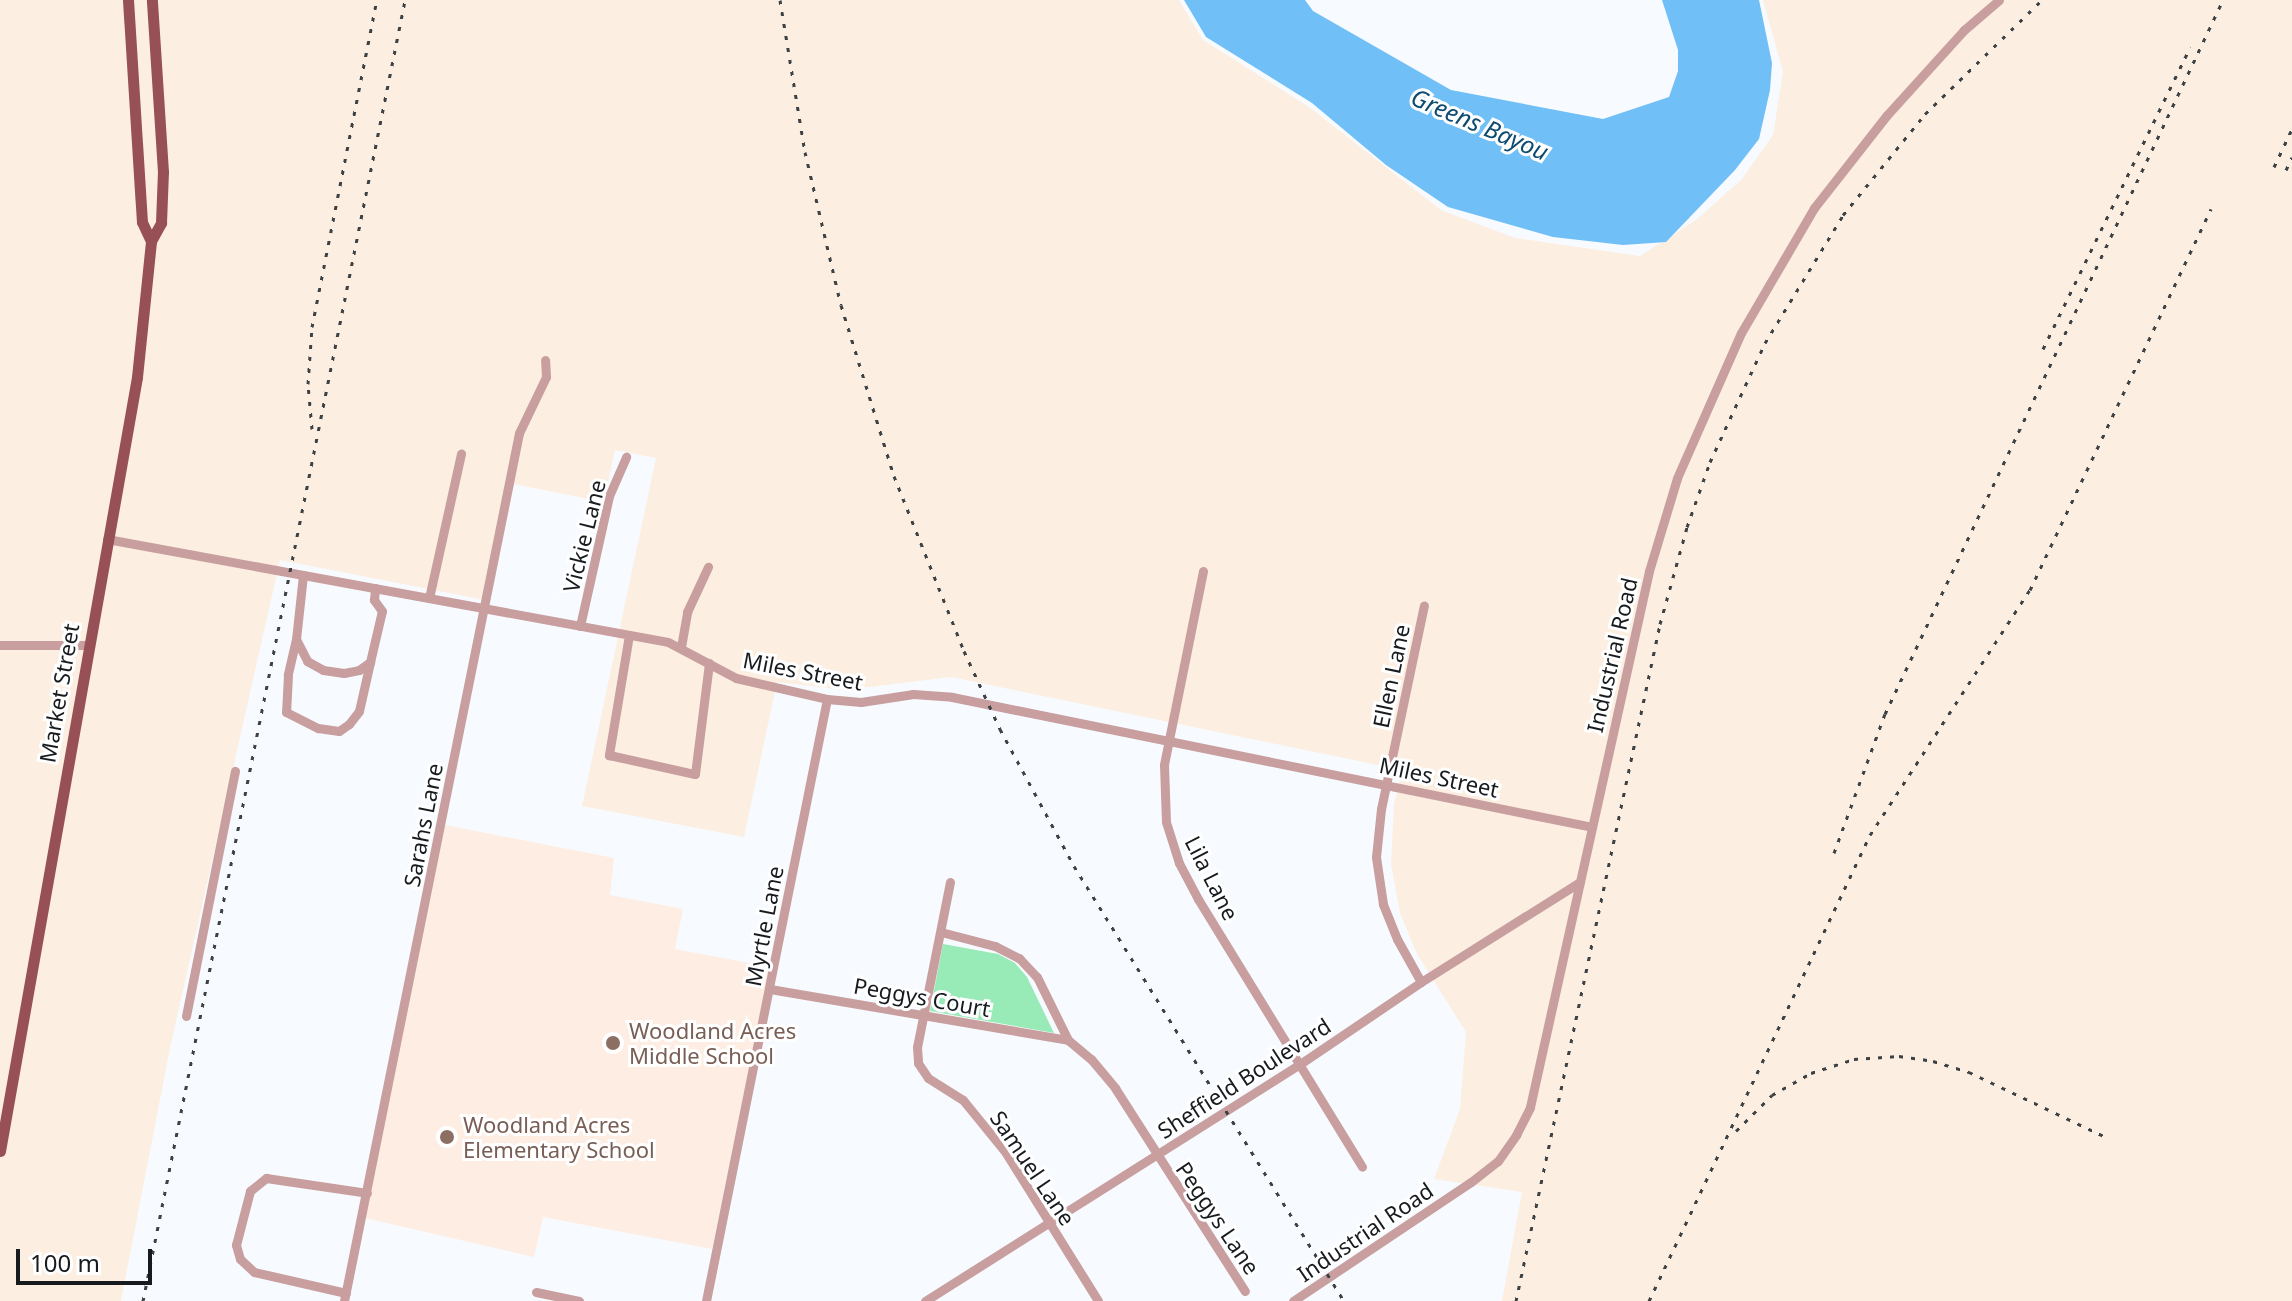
<!DOCTYPE html>
<style>
body{margin:0}
#map{position:relative;width:2292px;height:1301px;overflow:hidden;background:#f7fbff;font-family:"Noto Sans",sans-serif}
div>[style]{position:absolute}
[style*='--x']{left:calc(var(--x)*1px);top:calc(var(--y)*1px);width:calc(var(--w)*1px);rotate:calc(var(--a)*1deg)}
.industrial>*{inset:0;background:#fceee0}
.education>*{inset:0;background:#feede2}
.green>*{inset:0;background:#98eab6}
.water>*{inset:0;background:#70bff6}
.minor>*{height:9px;margin:-4.5px;padding:0 4.5px;transform-origin:4.5px;border-radius:4.5px;background:#c89e9f}
.major>*{height:11px;margin:-5.5px;padding:0 5.5px;transform-origin:5.5px;border-radius:5.5px;background:#975055}
.rail>*{height:3px;margin-top:-1.5px;transform-origin:0;background:repeating-linear-gradient(90deg,#3d4144 0 4px,transparent 0 12px)}
.dots>*{width:22px;height:22px;translate:-50% -50%;box-sizing:border-box;border:4px solid #fff;border-radius:50%}
span{translate:-50% -50%;white-space:nowrap;text-align:center;line-height:1.15;-webkit-text-stroke:6px #fff;paint-order:stroke}
.street-label{font-size:22px;color:#171b1e}
.education-label{font-size:22px;color:#785e54}
.left{translate:0 -50%;text-align:left}
.water-label{font-size:24px;color:#0d4b70;font-style:italic}
.scale{position:absolute;left:16px;top:1249px;width:136px;height:36px;box-sizing:border-box;border:4px solid #171b1e;border-top:0;padding-left:10px;font-size:24px;line-height:28px;white-space:nowrap;color:#171b1e;-webkit-text-stroke:6px #fff;paint-order:stroke}
</style>
<div id="map">
<div class="industrial">
<div style="clip-path:polygon(0 0,1179px 0,1203px 40px,1309px 107px,1441px 210px,1515px 238px,1640px 256px,1696px 220px,1741px 180px,1773px 135px,1783px 72px,1763px 0,2292px 0,2292px 1301px,1502px 1301px,1522px 1192px,1434px 1179px,1460px 1109px,1466px 1032px,1417px 954px,1400px 913px,1391px 864px,1394px 804px,1402px 770px,951px 677px,845px 690px,777px 682px,744px 837px,582px 806px,656px 458px,615px 450px,604px 502px,514px 484px,490px 601px,280px 560px,170px 1048px,121px 1301px,0 1301px)"></div>
</div>
<div class="education">
<div style="clip-path:polygon(445px 825px,614px 858px,610px 895px,683px 909px,675px 949px,770px 967px,712px 1249px,543px 1217px,534px 1257px,365px 1218px)"></div>
</div>
<div class="green">
<div style="clip-path:polygon(943px 944px,998px 954px,1015px 963px,1027px 977px,1054px 1033px,930px 1011px)"></div>
</div>
<div class="water">
<div style="clip-path:polygon(1184px 0,1305px 0,1313px 11px,1451px 90px,1603px 119px,1669px 97px,1678px 71px,1678px 50px,1662px 0,1759px 0,1772px 63px,1770px 90px,1759px 139px,1735px 170px,1666px 242px,1623px 245px,1553px 237px,1448px 207px,1386px 165px,1312px 103px,1206px 37px)"></div>
</div>
<div class="minor">
<div style="--x:107;--y:539;--w:570;--a:10.4"></div>
<div style="--x:668;--y:642;--w:77;--a:27.9"></div>
<div style="--x:736;--y:678;--w:93;--a:13"></div>
<div style="--x:827;--y:699;--w:34;--a:5"></div>
<div style="--x:861;--y:702;--w:53;--a:-8.7"></div>
<div style="--x:913;--y:694;--w:39;--a:4"></div>
<div style="--x:952;--y:697;--w:653;--a:11.48"></div>
<div style="--x:1203;--y:571;--w:198;--a:101.4"></div>
<div style="--x:1164;--y:765;--w:57;--a:88"></div>
<div style="--x:1166;--y:822;--w:43;--a:72.4"></div>
<div style="--x:1179;--y:863;--w:41;--a:62.2"></div>
<div style="--x:1198;--y:899;--w:314;--a:58.5"></div>
<div style="--x:303;--y:575;--w:64;--a:96.2"></div>
<div style="--x:296;--y:639;--w:25;--a:63"></div>
<div style="--x:307;--y:661;--w:18;--a:29"></div>
<div style="--x:323;--y:670;--w:21;--a:8"></div>
<div style="--x:344;--y:673;--w:15;--a:-11"></div>
<div style="--x:359;--y:670;--w:14;--a:-36"></div>
<div style="--x:370;--y:662;--w:52;--a:-76.8"></div>
<div style="--x:382;--y:611;--w:14;--a:-126"></div>
<div style="--x:374;--y:600;--w:12;--a:-85"></div>
<div style="--x:429;--y:598;--w:148;--a:-77.5"></div>
<div style="--x:580;--y:626;--w:133;--a:-77.4"></div>
<div style="--x:609;--y:496;--w:43;--a:-66.4"></div>
<div style="--x:629;--y:635;--w:122;--a:99.5"></div>
<div style="--x:609;--y:755;--w:88;--a:12.5"></div>
<div style="--x:695;--y:774;--w:112;--a:-82.8"></div>
<div style="--x:296;--y:639;--w:37;--a:103"></div>
<div style="--x:288;--y:675;--w:37;--a:93"></div>
<div style="--x:286;--y:712;--w:36;--a:27"></div>
<div style="--x:318;--y:728;--w:21;--a:8"></div>
<div style="--x:339;--y:731;--w:12;--a:-35"></div>
<div style="--x:349;--y:724;--w:16;--a:-52"></div>
<div style="--x:359;--y:711;--w:50;--a:-77.3"></div>
<div style="--x:0;--y:645;--w:88;--a:0"></div>
<div style="--x:681;--y:647;--w:36;--a:-80"></div>
<div style="--x:687;--y:612;--w:50;--a:-65"></div>
<div style="--x:950;--y:882;--w:168;--a:101.3"></div>
<div style="--x:917;--y:1047;--w:16;--a:86"></div>
<div style="--x:918;--y:1063;--w:18;--a:56"></div>
<div style="--x:928;--y:1078;--w:41;--a:32.2"></div>
<div style="--x:963;--y:1100;--w:68;--a:50.9"></div>
<div style="--x:1006;--y:1153;--w:174;--a:58.1"></div>
<div style="--x:941;--y:932;--w:56;--a:14.5"></div>
<div style="--x:995;--y:946;--w:27;--a:27"></div>
<div style="--x:1019;--y:958;--w:26;--a:47"></div>
<div style="--x:1037;--y:977;--w:70;--a:63.8"></div>
<div style="--x:1068;--y:1040;--w:30;--a:40"></div>
<div style="--x:1091;--y:1059;--w:38;--a:50"></div>
<div style="--x:1115;--y:1088;--w:241;--a:57.4"></div>
<div style="--x:1421;--y:982;--w:49;--a:-119.2"></div>
<div style="--x:1397;--y:939;--w:38;--a:-112"></div>
<div style="--x:1383;--y:904;--w:48;--a:-98.5"></div>
<div style="--x:1376;--y:857;--w:48;--a:-84.1"></div>
<div style="--x:1381;--y:809;--w:208;--a:-78.1"></div>
<div style="--x:770;--y:989;--w:302;--a:9.7"></div>
<div style="--x:186;--y:1016;--w:250;--a:-78.7"></div>
<div style="--x:536;--y:1292;--w:44;--a:11.8"></div>
<div style="--x:346;--y:1293;--w:94;--a:-167.1"></div>
<div style="--x:254;--y:1272;--w:19;--a:-137"></div>
<div style="--x:240;--y:1259;--w:15;--a:-106"></div>
<div style="--x:236;--y:1245;--w:56;--a:-75.5"></div>
<div style="--x:250;--y:1191;--w:21;--a:-39"></div>
<div style="--x:266;--y:1178;--w:102;--a:8.4"></div>
<div style="--x:344;--y:1301;--w:885;--a:-78.6"></div>
<div style="--x:519;--y:433;--w:62;--a:-64.3"></div>
<div style="--x:546;--y:377;--w:17;--a:-93"></div>
<div style="--x:706;--y:1301;--w:614;--a:-78.64"></div>
<div style="--x:925;--y:1301;--w:444;--a:-32.3"></div>
<div style="--x:1300;--y:1064;--w:146;--a:-34.1"></div>
<div style="--x:1421;--y:982;--w:188;--a:-32.2"></div>
<div style="--x:1293;--y:1301;--w:214;--a:-33.8"></div>
<div style="--x:1471;--y:1182;--w:34;--a:-38"></div>
<div style="--x:1498;--y:1161;--w:32;--a:-55"></div>
<div style="--x:1516;--y:1135;--w:31;--a:-63"></div>
<div style="--x:1530;--y:1107;--w:549;--a:-77.48"></div>
<div style="--x:1649;--y:571;--w:97;--a:-73.2"></div>
<div style="--x:1677;--y:478;--w:158;--a:-66.2"></div>
<div style="--x:1741;--y:333;--w:145;--a:-59.7"></div>
<div style="--x:1814;--y:208;--w:118;--a:-51.9"></div>
<div style="--x:1887;--y:115;--w:115;--a:-47.8"></div>
<div style="--x:1964;--y:30;--w:46;--a:-40.6"></div>
</div>
<div class="major">
<div style="--x:128;--y:0;--w:222;--a:86.4"></div>
<div style="--x:142;--y:222;--w:21;--a:65"></div>
<div style="--x:0;--y:1151;--w:786;--a:-79.96"></div>
<div style="--x:137;--y:377;--w:137;--a:-84.1"></div>
<div style="--x:151;--y:241;--w:21;--a:-61"></div>
<div style="--x:161;--y:223;--w:51;--a:-87.8"></div>
<div style="--x:163;--y:172;--w:172;--a:-93.7"></div>
</div>
<div class="rail">
<div style="--x:780;--y:0;--w:154;--a:80.7"></div>
<div style="--x:805;--y:152;--w:157;--a:76.8"></div>
<div style="--x:841;--y:305;--w:179;--a:72.8"></div>
<div style="--x:894;--y:476;--w:188;--a:68.2"></div>
<div style="--x:964;--y:651;--w:86;--a:65.2"></div>
<div style="--x:1000;--y:729;--w:156;--a:61.6"></div>
<div style="--x:1074;--y:866;--w:512;--a:58.17"></div>
<div style="--x:2274;--y:167;--w:42;--a:-64.7"></div>
<div style="--x:2286;--y:170;--w:14;--a:-65"></div>
<div style="--x:2043;--y:349;--w:336;--a:-64"></div>
<div style="--x:312;--y:429;--w:45;--a:-95.1"></div>
<div style="--x:308;--y:384;--w:57;--a:-86"></div>
<div style="--x:312;--y:327;--w:333;--a:-78.8"></div>
<div style="--x:1834;--y:853;--w:148;--a:-69.9"></div>
<div style="--x:1885;--y:714;--w:790;--a:-64.67"></div>
<div style="--x:1736;--y:1131;--w:51;--a:-45"></div>
<div style="--x:1772;--y:1095;--w:45;--a:-29.4"></div>
<div style="--x:1811;--y:1073;--w:45;--a:-18"></div>
<div style="--x:1854;--y:1059;--w:45;--a:-3.8"></div>
<div style="--x:1899;--y:1056;--w:34;--a:8"></div>
<div style="--x:1933;--y:1061;--w:38;--a:17"></div>
<div style="--x:1969;--y:1072;--w:154;--a:25.4"></div>
<div style="--x:143;--y:1301;--w:1327;--a:-78.61"></div>
<div style="--x:1516;--y:1301;--w:692;--a:-77.99"></div>
<div style="--x:1660;--y:624;--w:101;--a:-74.4"></div>
<div style="--x:1687;--y:527;--w:69;--a:-70.5"></div>
<div style="--x:1710;--y:462;--w:131;--a:-65.2"></div>
<div style="--x:1765;--y:343;--w:150;--a:-58.6"></div>
<div style="--x:1843;--y:215;--w:130;--a:-50.9"></div>
<div style="--x:1925;--y:114;--w:163;--a:-44.3"></div>
<div style="--x:1649;--y:1301;--w:516;--a:-64.63"></div>
<div style="--x:1870;--y:835;--w:293;--a:-56.9"></div>
<div style="--x:2030;--y:590;--w:422;--a:-64.6"></div>
</div>
<div class="dots">
<div style="left:613px;top:1043px;background:#8d6e63"></div>
<div style="left:447px;top:1137px;background:#8d6e63"></div>
</div>
<div class="street-label">
<span style="left:584px;top:536px;rotate:-76deg">Vickie Lane</span>
<span style="left:1612px;top:655px;rotate:-77deg">Industrial Road</span>
<span style="left:803px;top:671px;rotate:11deg">Miles Street</span>
<span style="left:1391px;top:676px;rotate:-78deg">Ellen Lane</span>
<span style="left:59px;top:693px;rotate:-80deg">Market Street</span>
<span style="left:1439px;top:777px;rotate:12deg">Miles Street</span>
<span style="left:423px;top:825px;rotate:-79deg">Sarahs Lane</span>
<span style="left:1212px;top:878px;rotate:63deg">Lila Lane</span>
<span style="left:764px;top:926px;rotate:-79deg">Myrtle Lane</span>
<span style="left:922px;top:997px;rotate:10deg">Peggys Court</span>
<span style="left:1244px;top:1078px;rotate:-33deg">Sheffield Boulevard</span>
<span style="left:1033px;top:1168px;rotate:56deg">Samuel Lane</span>
<span style="left:1218px;top:1218px;rotate:56deg">Peggys Lane</span>
<span style="left:1365px;top:1232px;rotate:-34deg">Industrial Road</span>
</div>
<div class="education-label">
<span class="left" style="left:629px;top:1043px">Woodland Acres<br>Middle School</span>
<span class="left" style="left:463px;top:1137px">Woodland Acres<br>Elementary School</span>
</div>
<div class="water-label">
<span style="left:1480px;top:124px;rotate:23deg">Greens Bayou</span>
</div>
<div class="scale">100 m</div>
</div>
